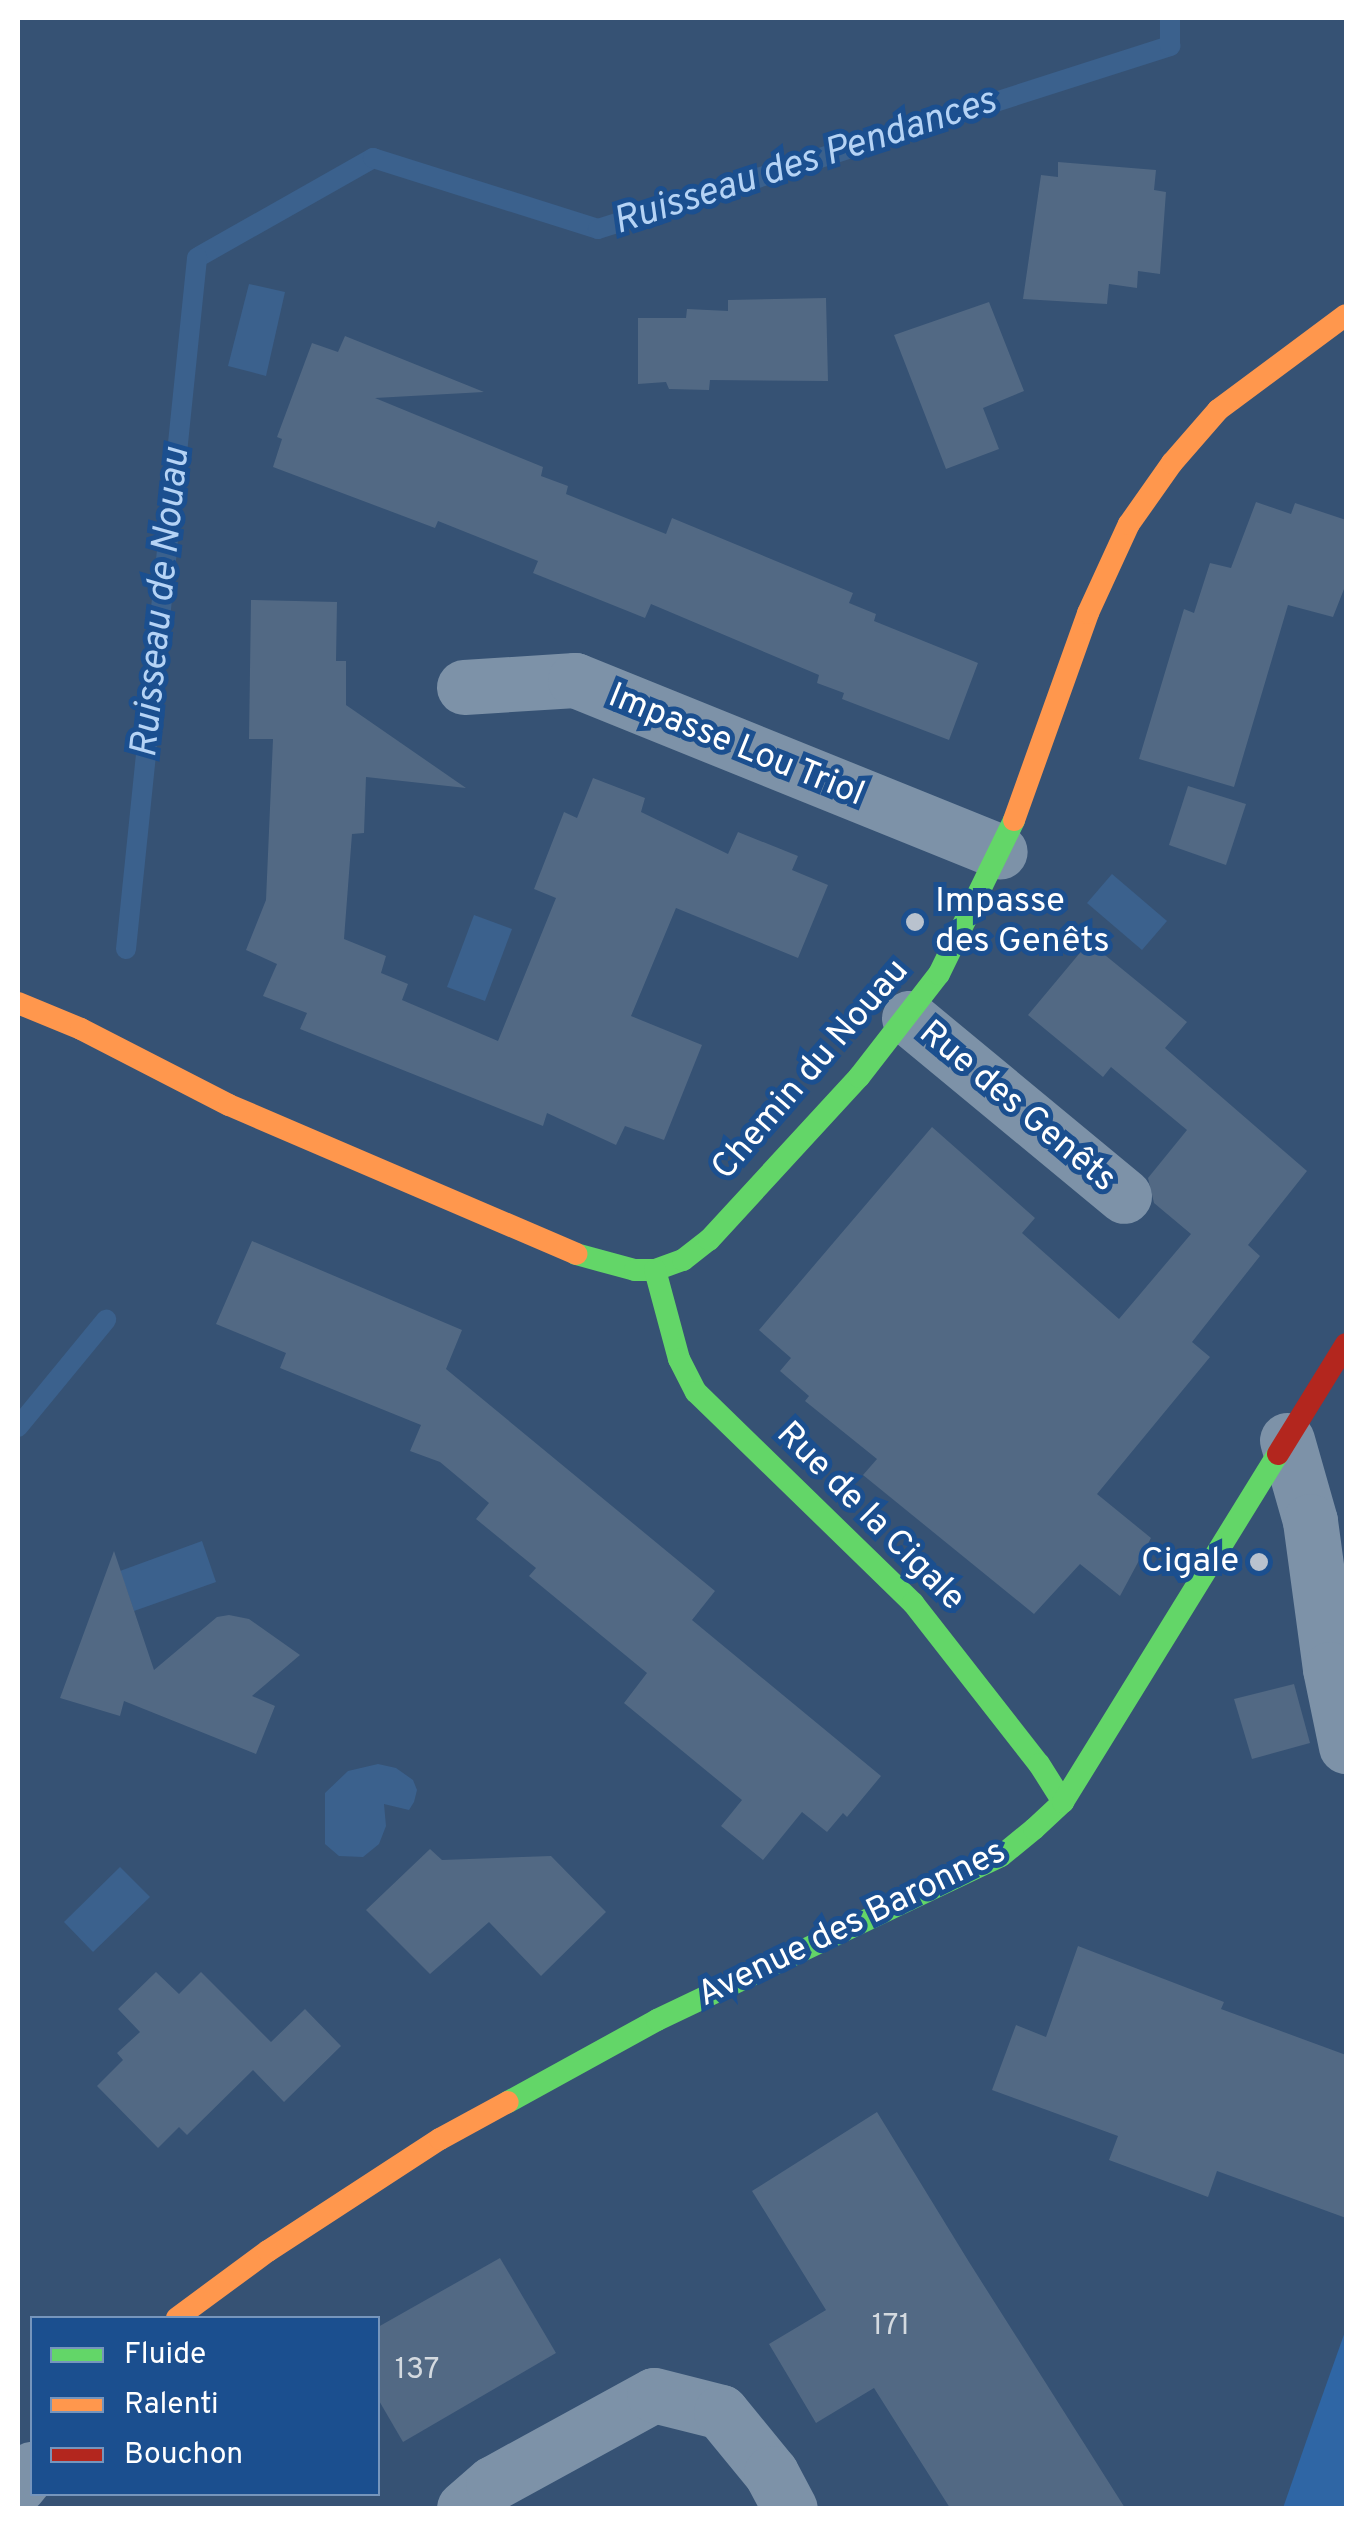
<!DOCTYPE html>
<meta charset="utf-8">
<style>
body{margin:0}
#map{position:relative;width:1364px;height:2526px;overflow:hidden;background:#365274;font-family:Overpass,sans-serif}
div>[style]{position:absolute}
[style*='--x']{left:calc(var(--x)*1px);top:calc(var(--y)*1px);width:calc(var(--w)*1px);rotate:calc(var(--a)*1deg)}
.green>*{inset:0;background:#2f66a5}
.water>*{inset:0;background:#3b618d}
.stream>*{height:20px;margin:-10px;padding:0 10px;transform-origin:10px;border-radius:10px;background:#3b618d}
.building>*{inset:0;background:#526984}
.street>*{height:55px;margin:-27.5px;padding:0 27.5px;transform-origin:27.5px;border-radius:27.5px;background:#7d92a8}
.fast>*{height:22px;margin:-11px;padding:0 11px;transform-origin:11px;border-radius:11px;background:#63d668}
.slow>*{height:22px;margin:-11px;padding:0 11px;transform-origin:11px;border-radius:11px;background:#ff974d}
.jam>*{height:22px;margin:-11px;padding:0 11px;transform-origin:11px;border-radius:11px;background:#b3261e}
.dots>*{width:28px;height:28px;translate:-50% -50%;box-sizing:border-box;border:5px solid #1b4f8f;border-radius:50%}
span{translate:-50% -50%;white-space:nowrap;text-align:center;line-height:1.15;-webkit-text-stroke:10px #1b4f8f;paint-order:stroke}
.number-label{font-size:30px;color:#d4dae0}
.number-label span{-webkit-text-stroke-width:0}
.street-label{font-size:35px;color:#fff}
.poi-label{font-size:35px;color:#fff}
.left{translate:0 -50%;text-align:left}
.right{translate:-100% -50%;text-align:right}
.water-label{font-size:38px;color:#b5d3f5;font-style:italic}
.frame{position:absolute;inset:0;border:20px solid #fff;pointer-events:none}
.legend{position:absolute;left:30px;top:2316px;width:350px;height:180px;box-sizing:border-box;background:#1b4f8f;border:2px solid #7695bc;margin:0;padding:12px 18px;list-style:none;font-size:30px;color:#fff}
.legend li{display:flex;align-items:center;gap:20px;height:50px}
.legend b{width:50px;border:2px solid #7695bc}
</style>
<div id="map">
<div class="green">
<div style="clip-path:polygon(1346px 2329px,1346px 2508px,1283px 2508px,1314px 2419px)"></div>
</div>
<div class="water">
<div style="clip-path:polygon(249px 284px,285px 292px,266px 376px,228px 366px)"></div>
<div style="clip-path:polygon(1112px 874px,1167px 921px,1142px 950px,1087px 903px)"></div>
<div style="clip-path:polygon(474px 915px,512px 929px,485px 1001px,447px 987px)"></div>
<div style="clip-path:polygon(202px 1541px,216px 1582px,134px 1611px,120px 1571px)"></div>
<div style="clip-path:polygon(378px 1764px,396px 1768px,413px 1780px,417px 1790px,414px 1802px,409px 1810px,384px 1804px,386px 1826px,379px 1844px,363px 1857px,339px 1856px,325px 1844px,325px 1793px,348px 1771px)"></div>
<div style="clip-path:polygon(120px 1867px,150px 1897px,93px 1952px,64px 1922px)"></div>
</div>
<div class="stream">
<div style="--x:200;--y:256;--w:199;--a:-29.5"></div>
<div style="--x:373;--y:158;--w:236;--a:17.5"></div>
<div style="--x:598;--y:229;--w:601;--a:-17.74"></div>
<div style="--x:1170;--y:46;--w:28;--a:-90"></div>
<div style="--x:126;--y:949;--w:695;--a:-84.13"></div>
<div style="--x:18;--y:1427;--w:139;--a:-50.6"></div>
</div>
<div class="building">
<div style="clip-path:polygon(1058px 162px,1156px 170px,1154px 190px,1166px 192px,1160px 274px,1138px 271px,1137px 288px,1109px 284px,1107px 304px,1023px 299px,1041px 175px,1058px 177px)"></div>
<div style="clip-path:polygon(826px 298px,828px 381px,710px 380px,709px 390px,669px 389px,666px 382px,638px 384px,638px 318px,686px 318px,687px 309px,728px 311px,728px 300px)"></div>
<div style="clip-path:polygon(989px 302px,1024px 391px,983px 408px,999px 449px,946px 469px,894px 335px)"></div>
<div style="clip-path:polygon(345px 336px,484px 392px,375px 398px,543px 467px,541px 476px,568px 486px,566px 494px,666px 534px,672px 518px,853px 593px,849px 603px,876px 614px,874px 621px,978px 663px,949px 740px,842px 699px,844px 693px,817px 683px,819px 675px,651px 604px,645px 618px,533px 573px,538px 561px,438px 521px,435px 528px,273px 467px,282px 439px,277px 437px,312px 343px,338px 352px)"></div>
<div style="clip-path:polygon(1256px 502px,1291px 514px,1295px 503px,1346px 520px,1346px 584px,1333px 617px,1288px 605px,1234px 787px,1139px 759px,1184px 609px,1194px 613px,1210px 563px,1231px 568px)"></div>
<div style="clip-path:polygon(251px 600px,337px 602px,336px 661px,346px 661px,346px 705px,466px 788px,366px 777px,364px 833px,352px 834px,344px 939px,386px 956px,381px 973px,408px 984px,402px 1000px,498px 1041px,556px 898px,534px 889px,564px 812px,577px 818px,593px 778px,645px 798px,641px 812px,728px 854px,738px 832px,798px 856px,792px 870px,828px 885px,798px 958px,676px 908px,631px 1016px,702px 1045px,664px 1140px,625px 1126px,616px 1145px,547px 1113px,543px 1126px,300px 1029px,307px 1013px,263px 996px,277px 964px,246px 950px,266px 900px,273px 739px,249px 739px)"></div>
<div style="clip-path:polygon(1188px 786px,1246px 804px,1226px 865px,1169px 845px)"></div>
<div style="clip-path:polygon(1089px 942px,1187px 1022px,1165px 1048px,1307px 1171px,1248px 1245px,1260px 1256px,1192px 1342px,1210px 1357px,1097px 1494px,1151px 1538px,1120px 1596px,1080px 1564px,1034px 1614px,863px 1475px,877px 1459px,805px 1401px,809px 1396px,780px 1371px,791px 1358px,759px 1330px,932px 1127px,1035px 1218px,1022px 1233px,1119px 1319px,1191px 1234px,1154px 1203px,1148px 1178px,1187px 1130px,1111px 1067px,1103px 1077px,1028px 1015px)"></div>
<div style="clip-path:polygon(252px 1241px,462px 1330px,446px 1369px,715px 1591px,692px 1620px,881px 1776px,847px 1817px,843px 1813px,827px 1832px,802px 1812px,763px 1860px,721px 1826px,742px 1800px,624px 1703px,647px 1673px,529px 1576px,536px 1568px,476px 1519px,489px 1503px,440px 1462px,410px 1451px,421px 1425px,280px 1368px,286px 1353px,216px 1324px)"></div>
<div style="clip-path:polygon(114px 1551px,154px 1670px,217px 1617px,229px 1615px,249px 1619px,300px 1655px,252px 1696px,275px 1706px,256px 1754px,124px 1701px,120px 1716px,60px 1698px)"></div>
<div style="clip-path:polygon(1294px 1684px,1310px 1743px,1252px 1759px,1234px 1699px)"></div>
<div style="clip-path:polygon(430px 1849px,442px 1860px,551px 1856px,606px 1912px,541px 1976px,489px 1922px,430px 1974px,366px 1910px)"></div>
<div style="clip-path:polygon(1078px 1946px,1224px 2002px,1221px 2009px,1346px 2055px,1346px 2218px,1217px 2171px,1208px 2197px,1109px 2160px,1118px 2136px,992px 2090px,1016px 2025px,1046px 2037px)"></div>
<div style="clip-path:polygon(156px 1972px,179px 1994px,201px 1972px,271px 2042px,305px 2009px,341px 2046px,284px 2102px,253px 2070px,187px 2135px,179px 2127px,158px 2148px,97px 2086px,123px 2060px,117px 2053px,140px 2032px,118px 2009px)"></div>
<div style="clip-path:polygon(877px 2112px,969px 2262px,1125px 2508px,950px 2508px,874px 2388px,816px 2423px,769px 2344px,826px 2310px,752px 2191px)"></div>
<div style="clip-path:polygon(500px 2258px,556px 2353px,403px 2442px,378px 2399px,378px 2327px)"></div>
</div>
<div class="street">
<div style="--x:464;--y:687;--w:111;--a:-3.6"></div>
<div style="--x:575;--y:680;--w:458;--a:22"></div>
<div style="--x:909;--y:1018;--w:279;--a:39.6"></div>
<div style="--x:1287;--y:1440;--w:84;--a:74.1"></div>
<div style="--x:1310;--y:1521;--w:149;--a:82.3"></div>
<div style="--x:1330;--y:1669;--w:79;--a:78.3"></div>
<div style="--x:18;--y:2486;--w:22;--a:-51"></div>
<div style="--x:464;--y:2508;--w:38;--a:-41"></div>
<div style="--x:493;--y:2483;--w:183;--a:-28.7"></div>
<div style="--x:654;--y:2395;--w:69;--a:14.2"></div>
<div style="--x:721;--y:2412;--w:79;--a:50.7"></div>
<div style="--x:771;--y:2473;--w:40;--a:62"></div>
</div>
<div class="fast">
<div style="--x:576;--y:1254;--w:61;--a:15.2"></div>
<div style="--x:635;--y:1270;--w:20;--a:0"></div>
<div style="--x:655;--y:1270;--w:30;--a:-20"></div>
<div style="--x:683;--y:1260;--w:33;--a:-38"></div>
<div style="--x:709;--y:1240;--w:222;--a:-47.4"></div>
<div style="--x:859;--y:1077;--w:130;--a:-52.2"></div>
<div style="--x:939;--y:974;--w:171;--a:-64"></div>
<div style="--x:655;--y:1270;--w:92;--a:74.9"></div>
<div style="--x:679;--y:1359;--w:37;--a:63"></div>
<div style="--x:696;--y:1392;--w:303;--a:44.2"></div>
<div style="--x:913;--y:1603;--w:204;--a:52"></div>
<div style="--x:1039;--y:1764;--w:45;--a:57.7"></div>
<div style="--x:508;--y:2102;--w:170;--a:-28.8"></div>
<div style="--x:657;--y:2020;--w:381;--a:-25.5"></div>
<div style="--x:1001;--y:1856;--w:43;--a:-39.3"></div>
<div style="--x:1034;--y:1829;--w:40;--a:-43"></div>
<div style="--x:1063;--y:1802;--w:409;--a:-58.3"></div>
</div>
<div class="slow">
<div style="--x:1014;--y:820;--w:220;--a:-70.3"></div>
<div style="--x:1088;--y:613;--w:98;--a:-65.3"></div>
<div style="--x:1129;--y:524;--w:75;--a:-54.8"></div>
<div style="--x:1172;--y:463;--w:70;--a:-49"></div>
<div style="--x:1218;--y:410;--w:159;--a:-36.6"></div>
<div style="--x:18;--y:1003;--w:68;--a:22.4"></div>
<div style="--x:81;--y:1029;--w:166;--a:27.2"></div>
<div style="--x:229;--y:1105;--w:378;--a:23.2"></div>
<div style="--x:177;--y:2318;--w:113;--a:-36.4"></div>
<div style="--x:268;--y:2251;--w:205;--a:-33.1"></div>
<div style="--x:440;--y:2139;--w:77;--a:-28.6"></div>
</div>
<div class="jam">
<div style="--x:1278;--y:1454;--w:129;--a:-58.3"></div>
</div>
<div class="dots">
<div style="left:915px;top:922px;background:#b9c2ce"></div>
<div style="left:1259px;top:1562px;background:#b9c2ce"></div>
</div>
<div class="number-label">
<span style="left:891px;top:2327px">171</span>
<span style="left:417px;top:2371px">137</span>
</div>
<div class="street-label">
<span style="left:736px;top:746px;rotate:22deg">Impasse Lou Triol</span>
<span style="left:811px;top:1070px;rotate:-49deg">Chemin du Nouau</span>
<span style="left:1017px;top:1107px;rotate:40deg">Rue des Genêts</span>
<span style="left:870px;top:1517px;rotate:45deg">Rue de la Cigale</span>
<span style="left:852px;top:1924px;rotate:-26deg">Avenue des Baronnes</span>
</div>
<div class="poi-label">
<span class="left" style="left:935px;top:922px">Impasse<br>des Genêts</span>
<span class="right" style="left:1239px;top:1562px">Cigale</span>
</div>
<div class="water-label">
<span style="left:805px;top:163px;rotate:-18deg">Ruisseau des Pendances</span>
<span style="left:162px;top:603px;rotate:-84deg">Ruisseau de Nouau</span>
</div>
<div class="frame"></div>
<ul class="legend">
<li><b style="height:12px;background:#63d668"></b>Fluide</li>
<li><b style="height:12px;background:#ff974d"></b>Ralenti</li>
<li><b style="height:12px;background:#b3261e"></b>Bouchon</li>
</ul>
</div>
